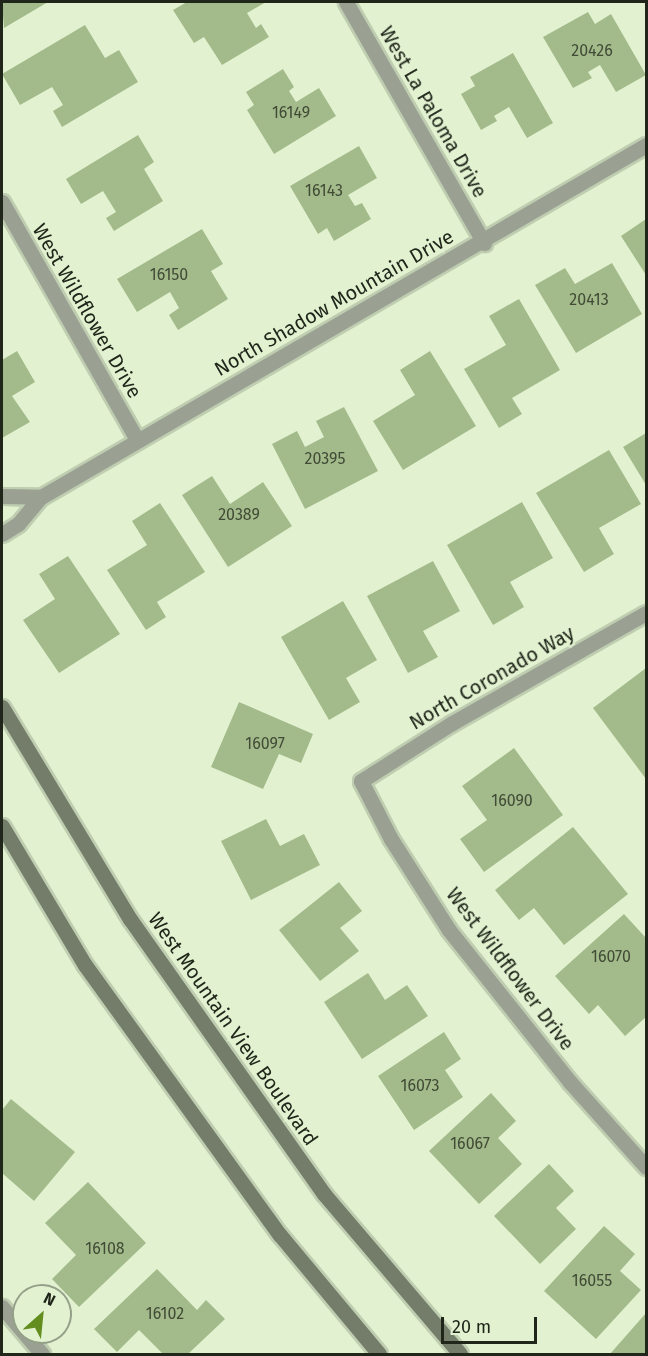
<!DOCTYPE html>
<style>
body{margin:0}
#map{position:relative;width:648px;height:1356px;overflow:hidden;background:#e2f2d1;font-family:"Fira Sans",sans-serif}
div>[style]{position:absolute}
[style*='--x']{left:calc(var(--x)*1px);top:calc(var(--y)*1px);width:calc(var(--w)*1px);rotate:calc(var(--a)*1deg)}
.building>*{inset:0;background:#a3bb8b}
.roads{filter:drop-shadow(2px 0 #bfcdb0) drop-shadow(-2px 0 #bfcdb0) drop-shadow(0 2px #bfcdb0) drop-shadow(0 -2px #bfcdb0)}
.street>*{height:15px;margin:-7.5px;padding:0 7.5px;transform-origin:7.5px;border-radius:7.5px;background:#9aa193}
.secondary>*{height:15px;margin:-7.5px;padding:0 7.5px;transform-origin:7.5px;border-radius:7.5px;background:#737d69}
span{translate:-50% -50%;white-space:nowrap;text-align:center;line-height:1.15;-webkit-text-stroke:4.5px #e2f2d1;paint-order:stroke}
.number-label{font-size:16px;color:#414b36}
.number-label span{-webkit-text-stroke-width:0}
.street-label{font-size:20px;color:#20261a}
.frame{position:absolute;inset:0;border:3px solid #20261a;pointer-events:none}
.north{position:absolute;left:12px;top:1284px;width:60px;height:60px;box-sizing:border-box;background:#e2f2d1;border:2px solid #94a088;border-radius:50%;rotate:27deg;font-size:16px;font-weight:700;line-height:24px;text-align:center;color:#20261a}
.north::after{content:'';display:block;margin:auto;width:21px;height:27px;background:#638e1f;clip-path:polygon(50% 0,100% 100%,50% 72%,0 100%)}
.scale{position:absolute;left:441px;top:1317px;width:96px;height:27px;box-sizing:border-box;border:3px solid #20261a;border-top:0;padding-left:8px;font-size:18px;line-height:21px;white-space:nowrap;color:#20261a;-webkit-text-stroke:4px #e2f2d1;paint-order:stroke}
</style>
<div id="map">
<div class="building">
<div style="clip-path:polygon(2px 2px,48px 2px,4px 28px)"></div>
<div style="clip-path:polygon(187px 2px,266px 2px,247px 13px,256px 28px,261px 24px,269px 37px,222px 65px,204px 37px,194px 43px,173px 10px)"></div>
<div style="clip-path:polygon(588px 12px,595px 24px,611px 14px,646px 75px,616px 92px,600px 65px,588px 72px,592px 78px,573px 88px,543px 37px)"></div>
<div style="clip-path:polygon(85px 25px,105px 58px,119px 50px,138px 82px,62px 127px,53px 111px,63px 105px,52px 87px,20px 105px,2px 74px)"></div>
<div style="clip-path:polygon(513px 53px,553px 123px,527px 138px,509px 107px,494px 116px,497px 121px,481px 130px,461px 94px,475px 86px,470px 77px)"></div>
<div style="clip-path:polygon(283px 69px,294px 87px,289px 91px,296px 102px,319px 88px,336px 116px,274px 154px,247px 110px,254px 105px,246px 92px)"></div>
<div style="clip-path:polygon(138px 135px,154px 162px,144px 169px,163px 201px,114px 231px,106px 218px,116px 212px,103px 191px,81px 204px,66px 179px)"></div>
<div style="clip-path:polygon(359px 146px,377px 178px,348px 195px,355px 206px,362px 203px,371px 219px,334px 241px,327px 228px,318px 234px,290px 186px)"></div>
<div style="clip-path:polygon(646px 219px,646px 275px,621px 236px)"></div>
<div style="clip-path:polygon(202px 229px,223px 264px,211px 271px,228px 299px,178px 330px,169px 315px,179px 308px,170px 292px,137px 312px,117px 279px)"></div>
<div style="clip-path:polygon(612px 263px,642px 314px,576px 353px,535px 285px,565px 268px,575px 284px)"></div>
<div style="clip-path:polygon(519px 299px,560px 370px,512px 398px,522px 414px,499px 428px,464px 369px,506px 345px,489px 316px)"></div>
<div style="clip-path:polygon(17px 351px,35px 382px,12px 396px,30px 422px,2px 438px,2px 360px)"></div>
<div style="clip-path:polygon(430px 351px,476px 426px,403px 470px,373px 421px,415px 395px,400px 370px)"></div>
<div style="clip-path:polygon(344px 407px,378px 471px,305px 509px,272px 444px,297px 431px,305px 447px,324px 437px,316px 421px)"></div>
<div style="clip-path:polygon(646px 433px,646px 485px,623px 447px)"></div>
<div style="clip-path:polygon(609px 450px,641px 504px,599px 528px,614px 554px,584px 572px,536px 493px)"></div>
<div style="clip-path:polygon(212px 476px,230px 504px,263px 482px,292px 526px,228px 567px,182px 495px)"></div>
<div style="clip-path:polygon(522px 502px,553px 558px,510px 582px,524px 607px,493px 625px,447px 545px)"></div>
<div style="clip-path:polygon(160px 503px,205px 572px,157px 602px,166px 617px,146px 630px,107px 570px,147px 545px,132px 521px)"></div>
<div style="clip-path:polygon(68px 556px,120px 634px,59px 673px,23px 620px,55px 599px,39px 574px)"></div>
<div style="clip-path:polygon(433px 561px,460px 611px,423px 631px,438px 657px,408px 673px,367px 596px)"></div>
<div style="clip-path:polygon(343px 601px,377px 660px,346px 678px,360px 702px,329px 720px,281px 637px)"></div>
<div style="clip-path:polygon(646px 668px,646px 779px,593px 708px)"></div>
<div style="clip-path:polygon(239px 702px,313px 734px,301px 763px,279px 754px,263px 789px,211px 767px)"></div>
<div style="clip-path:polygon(514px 748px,563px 815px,484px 872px,460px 839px,487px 820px,462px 786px)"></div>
<div style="clip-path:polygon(266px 819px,280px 846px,304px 834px,320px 865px,251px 900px,221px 841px)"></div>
<div style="clip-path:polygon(573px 827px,628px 894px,564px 945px,534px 908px,519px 920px,495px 890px)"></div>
<div style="clip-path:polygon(339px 882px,362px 911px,340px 928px,359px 951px,320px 981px,279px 930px)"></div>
<div style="clip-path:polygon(624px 914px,646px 938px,646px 1017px,625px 1036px,598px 1005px,589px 1014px,555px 976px)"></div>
<div style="clip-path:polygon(368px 973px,385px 1000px,407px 985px,428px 1016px,362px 1059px,324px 1002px)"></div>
<div style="clip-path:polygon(444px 1032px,461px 1059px,445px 1070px,463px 1097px,414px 1130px,378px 1076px)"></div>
<div style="clip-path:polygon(491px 1093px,516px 1121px,498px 1138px,522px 1164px,479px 1204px,429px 1151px)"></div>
<div style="clip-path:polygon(11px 1099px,75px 1152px,34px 1201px,2px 1173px,2px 1110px)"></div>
<div style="clip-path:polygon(549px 1164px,574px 1191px,556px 1208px,576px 1229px,540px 1264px,494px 1216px)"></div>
<div style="clip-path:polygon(88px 1182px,146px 1243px,79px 1307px,52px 1279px,76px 1255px,45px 1223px)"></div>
<div style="clip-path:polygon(604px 1226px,635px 1254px,620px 1271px,641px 1290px,596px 1339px,544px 1291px)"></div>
<div style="clip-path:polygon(157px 1269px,197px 1310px,206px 1300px,225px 1319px,188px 1354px,163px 1354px,139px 1330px,117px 1352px,94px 1329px)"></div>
<div style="clip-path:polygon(646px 1313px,646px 1354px,610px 1354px)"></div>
</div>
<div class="roads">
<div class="street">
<div style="--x:346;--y:2;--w:278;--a:60.2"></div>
<div style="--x:2;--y:202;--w:274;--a:60.4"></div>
<div style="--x:2;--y:496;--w:39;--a:1"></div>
<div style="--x:2;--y:534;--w:19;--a:-32"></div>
<div style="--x:18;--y:524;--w:35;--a:-50"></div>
<div style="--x:41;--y:497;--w:700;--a:-30.19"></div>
<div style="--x:646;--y:613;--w:223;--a:150.4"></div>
<div style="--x:452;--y:723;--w:108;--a:147.5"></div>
<div style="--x:361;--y:781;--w:65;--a:62.7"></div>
<div style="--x:391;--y:839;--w:108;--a:57.5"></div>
<div style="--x:449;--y:930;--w:194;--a:51.5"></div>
<div style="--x:570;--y:1082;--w:114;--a:48.2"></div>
<div style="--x:2;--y:1307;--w:62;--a:49.6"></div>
</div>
<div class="secondary">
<div style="--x:2;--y:707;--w:248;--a:58.9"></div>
<div style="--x:130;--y:919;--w:337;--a:54.8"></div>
<div style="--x:324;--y:1194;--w:210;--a:49.6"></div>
<div style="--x:2;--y:826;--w:162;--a:59.2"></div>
<div style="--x:85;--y:965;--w:333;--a:54.2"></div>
<div style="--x:280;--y:1235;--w:155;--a:50.2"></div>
</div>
</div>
<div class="number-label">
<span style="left:592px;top:51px">20426</span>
<span style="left:291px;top:113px">16149</span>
<span style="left:324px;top:191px">16143</span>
<span style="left:169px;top:275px">16150</span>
<span style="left:589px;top:300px">20413</span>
<span style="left:325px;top:459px">20395</span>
<span style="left:239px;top:515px">20389</span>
<span style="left:265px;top:744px">16097</span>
<span style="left:512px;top:801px">16090</span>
<span style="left:611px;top:957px">16070</span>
<span style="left:420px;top:1086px">16073</span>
<span style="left:470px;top:1144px">16067</span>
<span style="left:105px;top:1249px">16108</span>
<span style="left:592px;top:1281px">16055</span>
<span style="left:165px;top:1314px">16102</span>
</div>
<div class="street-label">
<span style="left:433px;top:112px;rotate:60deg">West La Paloma Drive</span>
<span style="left:334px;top:303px;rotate:-30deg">North Shadow Mountain Drive</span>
<span style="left:87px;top:311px;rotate:60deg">West Wildflower Drive</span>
<span style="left:492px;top:678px;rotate:-30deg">North Coronado Way</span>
<span style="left:510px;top:969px;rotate:53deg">West Wildflower Drive</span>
<span style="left:233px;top:1029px;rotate:55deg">West Mountain View Boulevard</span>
</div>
<div class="frame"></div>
<div class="north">N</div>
<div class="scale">20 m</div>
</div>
